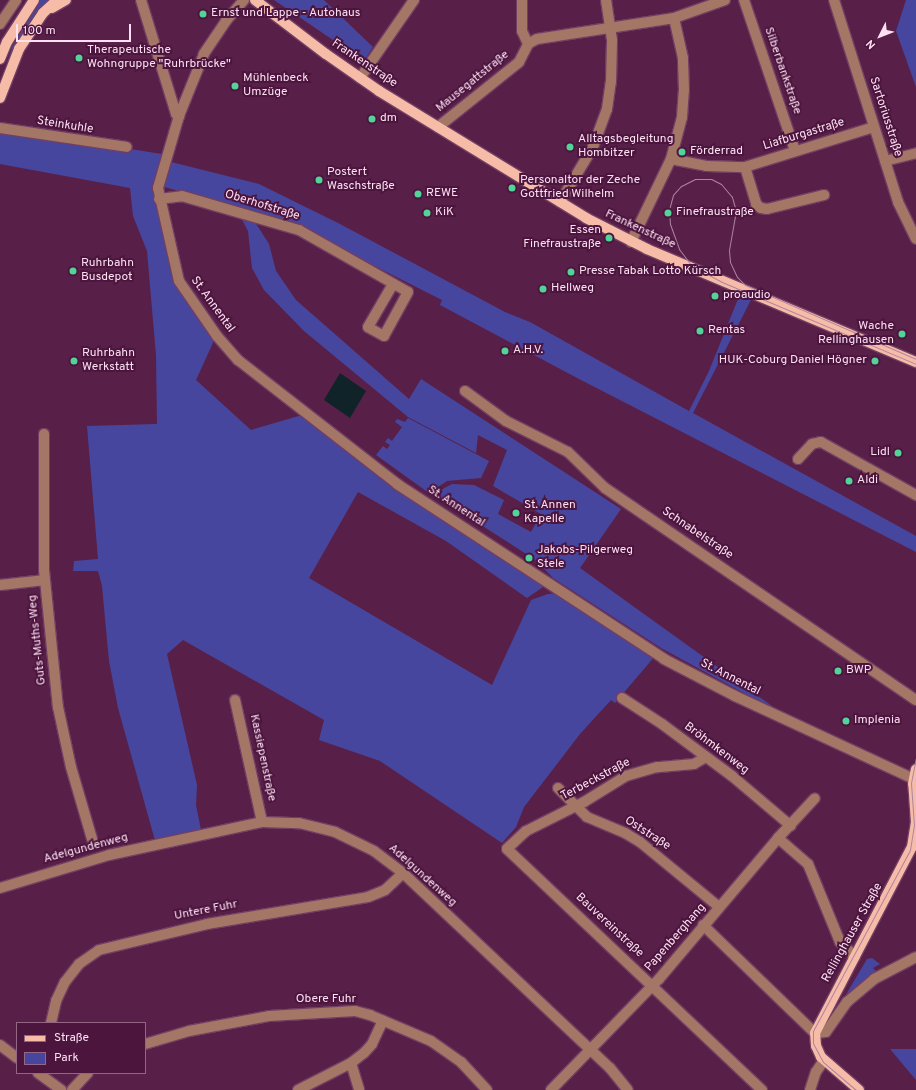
<!DOCTYPE html>
<meta charset="utf-8">
<style>
body{margin:0}
#map{position:relative;width:916px;height:1090px;overflow:hidden;background:#582048;font-family:Overpass,sans-serif}
div>[style]{position:absolute}
[style*='--x']{left:calc(var(--x)*1px);top:calc(var(--y)*1px);width:calc(var(--w)*1px);rotate:calc(var(--a)*1deg)}
.green>*{inset:0;background:#47469e}
.water>*{inset:0;background:#0f2329}
.roads{filter:drop-shadow(1px 0 #723f63) drop-shadow(-1px 0 #723f63) drop-shadow(0 1px #723f63) drop-shadow(0 -1px #723f63)}
.minor>*{height:10px;margin:-5px;padding:0 5px;transform-origin:5px;border-radius:5px;background:#a47666}
.major>*{height:10px;margin:-5px;padding:0 5px;transform-origin:5px;border-radius:5px;background:#f6bca8}
.tram>*{height:1px;margin:-0.5px;padding:0 0.5px;transform-origin:0.5px;border-radius:0.5px;background:#ae84a0}
.dots>*{width:11px;height:11px;translate:-50% -50%;box-sizing:border-box;border:2px solid #4c153e;border-radius:50%}
span{translate:-50% -50%;white-space:nowrap;text-align:center;line-height:1.15;-webkit-text-stroke:4px #4c153e;paint-order:stroke}
.poi-label{font-size:12px;color:#fde0f2}
.left{translate:0 -50%;text-align:left}
.right{translate:-100% -50%;text-align:right}
.street-label{font-size:12px;color:#fde0f2}
.legend{position:absolute;left:16px;top:1022px;width:130px;height:52px;box-sizing:border-box;background:#4c153e;border:1px solid #936686;margin:0;padding:5px 7px;list-style:none;font-size:12px;color:#fde0f2}
.legend li{display:flex;align-items:center;gap:8px;height:20px}
.legend b{width:20px;border:1px solid #936686}
.north{position:absolute;left:860px;top:16px;width:40px;height:40px;-webkit-text-stroke:3px #4c153e;paint-order:stroke;rotate:228deg;font-size:11px;font-weight:700;line-height:16px;text-align:center;color:#fde0f2}
.north::after{content:'';display:block;margin:auto;width:14px;height:18px;background:#fde0f2;clip-path:polygon(50% 0,100% 100%,50% 72%,0 100%)}
.scale{position:absolute;left:16px;top:24px;width:115px;height:18px;box-sizing:border-box;border:2px solid #fde0f2;border-top:0;padding-left:5px;font-size:12px;line-height:14px;white-space:nowrap;color:#fde0f2;-webkit-text-stroke:3px #4c153e;paint-order:stroke}
</style>
<div id="map">
<div class="green">
<div style="clip-path:polygon(39px 0,49px 0,15px 48px,0 86px,12px 47px)"></div>
<div style="clip-path:polygon(274px 0,324px 0,373px 47px,364px 61px)"></div>
<div style="clip-path:polygon(906px 0,916px 0,916px 87px,896px 31px)"></div>
<div style="clip-path:polygon(0 128px,168px 155px,167px 161px,259px 184px,340px 224px,505px 312px,530px 322px,689px 411px,709px 371px,742px 289px,754px 294px,693px 413px,916px 536px,916px 552px,581px 380px,440px 305px,442px 300px,333px 245px,270px 218px,161px 186px,174px 270px,216px 336px,196px 380px,251px 430px,302px 415px,546px 585px,527px 598px,446px 541px,358px 492px,309px 578px,492px 685px,531px 600px,548px 594px,558px 593px,655px 656px,615px 703px,611px 700px,580px 734px,524px 807px,516px 827px,502px 843px,380px 761px,319px 740px,324px 720px,183px 640px,167px 654px,197px 785px,196px 805px,202px 835px,156px 844px,118px 708px,109px 661px,102px 586px,98px 571px,73px 571px,74px 561px,98px 559px,87px 426px,157px 424px,156px 355px,147px 251px,133px 216px,130px 188px,0 164px)"></div>
<div style="clip-path:polygon(239px 214px,253px 219px,269px 244px,276px 271px,296px 300px,409px 399px,421px 379px,621px 509px,580px 568px,786px 716px,661px 648px,553px 578px,537px 561px,433px 494px,452px 484px,474px 485px,504px 500px,498px 514px,531px 532px,541px 514px,493px 486px,507px 450px,478px 435px,476px 453px,408px 417px,304px 331px,264px 290px,252px 268px,248px 231px)"></div>
<div style="clip-path:polygon(408px 418px,489px 461px,481px 478px,447px 481px,429px 493px,376px 455px,383px 446px,387px 449px,390px 445px,385px 442px,388px 438px,392px 441px,402px 427px,395px 422px,397px 419px,405px 422px)"></div>
<div style="clip-path:polygon(872px 958px,880px 964px,873px 968px,876px 971px,844px 998px,867px 959px)"></div>
<div style="clip-path:polygon(890px 1049px,916px 1049px,916px 1080px)"></div>
</div>
<div class="water">
<div style="clip-path:polygon(340px 373px,366px 391px,350px 418px,324px 400px)"></div>
</div>
<div class="roads">
<div class="minor">
<div style="--x:141;--y:0;--w:119;--a:72.9"></div>
<div style="--x:176;--y:114;--w:4;--a:34"></div>
<div style="--x:244;--y:0;--w:28;--a:131"></div>
<div style="--x:226;--y:21;--w:40;--a:124"></div>
<div style="--x:204;--y:54;--w:67;--a:112"></div>
<div style="--x:179;--y:116;--w:75;--a:106.3"></div>
<div style="--x:158;--y:188;--w:95;--a:77.3"></div>
<div style="--x:179;--y:281;--w:67;--a:55.4"></div>
<div style="--x:217;--y:336;--w:32;--a:49"></div>
<div style="--x:238;--y:360;--w:202;--a:37.9"></div>
<div style="--x:397;--y:484;--w:319;--a:33.2"></div>
<div style="--x:664;--y:659;--w:80;--a:27.5"></div>
<div style="--x:735;--y:696;--w:197;--a:24.9"></div>
<div style="--x:522;--y:0;--w:31;--a:90"></div>
<div style="--x:522;--y:31;--w:14;--a:65"></div>
<div style="--x:744;--y:0;--w:159;--a:71.3"></div>
<div style="--x:834;--y:0;--w:212;--a:72.4"></div>
<div style="--x:898;--y:202;--w:41;--a:64.1"></div>
<div style="--x:0;--y:24;--w:29;--a:-56"></div>
<div style="--x:360;--y:78;--w:95;--a:-55.3"></div>
<div style="--x:438;--y:127;--w:104;--a:-38.7"></div>
<div style="--x:519;--y:62;--w:20;--a:-63"></div>
<div style="--x:528;--y:44;--w:10;--a:-29"></div>
<div style="--x:537;--y:39;--w:139;--a:-8.7"></div>
<div style="--x:674;--y:18;--w:54;--a:-19.4"></div>
<div style="--x:0;--y:128;--w:128;--a:8.5"></div>
<div style="--x:671;--y:159;--w:37;--a:11"></div>
<div style="--x:707;--y:166;--w:38;--a:2"></div>
<div style="--x:745;--y:167;--w:135;--a:-17.2"></div>
<div style="--x:885;--y:161;--w:32;--a:-14"></div>
<div style="--x:745;--y:167;--w:39;--a:73"></div>
<div style="--x:756;--y:204;--w:6;--a:39"></div>
<div style="--x:761;--y:208;--w:6;--a:9"></div>
<div style="--x:767;--y:209;--w:59;--a:-13.8"></div>
<div style="--x:159;--y:199;--w:23;--a:-7"></div>
<div style="--x:182;--y:196;--w:122;--a:16.2"></div>
<div style="--x:299;--y:230;--w:125;--a:29.6"></div>
<div style="--x:408;--y:292;--w:50;--a:118.6"></div>
<div style="--x:384;--y:336;--w:18;--a:-151"></div>
<div style="--x:368;--y:327;--w:50;--a:-59.8"></div>
<div style="--x:560;--y:202;--w:64;--a:-59"></div>
<div style="--x:593;--y:147;--w:40;--a:-69.8"></div>
<div style="--x:607;--y:109;--w:27;--a:-82"></div>
<div style="--x:611;--y:82;--w:42;--a:-88.6"></div>
<div style="--x:612;--y:40;--w:40;--a:-98.5"></div>
<div style="--x:631;--y:242;--w:92;--a:-64.3"></div>
<div style="--x:671;--y:159;--w:43;--a:-75.3"></div>
<div style="--x:682;--y:117;--w:27;--a:-86"></div>
<div style="--x:684;--y:90;--w:32;--a:-92"></div>
<div style="--x:683;--y:58;--w:41;--a:-102.7"></div>
<div style="--x:465;--y:391;--w:51;--a:36.2"></div>
<div style="--x:506;--y:421;--w:69;--a:26.6"></div>
<div style="--x:568;--y:452;--w:52;--a:44.2"></div>
<div style="--x:605;--y:488;--w:376;--a:34.3"></div>
<div style="--x:44;--y:434;--w:136;--a:90"></div>
<div style="--x:44;--y:570;--w:138;--a:84.2"></div>
<div style="--x:58;--y:707;--w:61;--a:77.8"></div>
<div style="--x:71;--y:767;--w:75;--a:73.7"></div>
<div style="--x:798;--y:459;--w:21;--a:-47"></div>
<div style="--x:812;--y:444;--w:9;--a:-13"></div>
<div style="--x:821;--y:442;--w:109;--a:29.2"></div>
<div style="--x:0;--y:585;--w:45;--a:-6.3"></div>
<div style="--x:622;--y:698;--w:48;--a:33"></div>
<div style="--x:662;--y:724;--w:87;--a:36.6"></div>
<div style="--x:732;--y:776;--w:77;--a:40.3"></div>
<div style="--x:235;--y:700;--w:125;--a:77.5"></div>
<div style="--x:706;--y:757;--w:14;--a:150"></div>
<div style="--x:694;--y:764;--w:37;--a:175"></div>
<div style="--x:657;--y:767;--w:32;--a:164"></div>
<div style="--x:626;--y:776;--w:49;--a:148.2"></div>
<div style="--x:584;--y:802;--w:65;--a:153.4"></div>
<div style="--x:526;--y:831;--w:26;--a:137"></div>
<div style="--x:507;--y:849;--w:351;--a:43.4"></div>
<div style="--x:558;--y:788;--w:41;--a:45"></div>
<div style="--x:587;--y:817;--w:41;--a:22.8"></div>
<div style="--x:625;--y:833;--w:17;--a:31"></div>
<div style="--x:640;--y:842;--w:102;--a:39.4"></div>
<div style="--x:778;--y:838;--w:40;--a:41"></div>
<div style="--x:808;--y:864;--w:84;--a:67.7"></div>
<div style="--x:840;--y:942;--w:21;--a:45"></div>
<div style="--x:0;--y:888;--w:114;--a:-16.8"></div>
<div style="--x:109;--y:855;--w:157;--a:-12.2"></div>
<div style="--x:262;--y:822;--w:37;--a:2"></div>
<div style="--x:299;--y:823;--w:37;--a:14"></div>
<div style="--x:335;--y:832;--w:43;--a:26"></div>
<div style="--x:374;--y:851;--w:36;--a:37"></div>
<div style="--x:403;--y:873;--w:284;--a:43.3"></div>
<div style="--x:610;--y:1068;--w:28;--a:51"></div>
<div style="--x:703;--y:925;--w:156;--a:44"></div>
<div style="--x:815;--y:1033;--w:11;--a:-5"></div>
<div style="--x:826;--y:1032;--w:37;--a:-55"></div>
<div style="--x:847;--y:1002;--w:35;--a:-40"></div>
<div style="--x:874;--y:979;--w:47;--a:-27.6"></div>
<div style="--x:51;--y:1023;--w:23;--a:-77"></div>
<div style="--x:56;--y:1001;--w:21;--a:-65"></div>
<div style="--x:65;--y:982;--w:23;--a:-52"></div>
<div style="--x:79;--y:964;--w:24;--a:-35"></div>
<div style="--x:99;--y:950;--w:111;--a:-13.5"></div>
<div style="--x:207;--y:924;--w:163;--a:-9.5"></div>
<div style="--x:368;--y:897;--w:18;--a:-22"></div>
<div style="--x:385;--y:890;--w:25;--a:-43"></div>
<div style="--x:145;--y:1044;--w:46;--a:-16.5"></div>
<div style="--x:189;--y:1031;--w:81;--a:-10.6"></div>
<div style="--x:269;--y:1016;--w:86;--a:-3.3"></div>
<div style="--x:355;--y:1011;--w:16;--a:15"></div>
<div style="--x:370;--y:1015;--w:66;--a:23.1"></div>
<div style="--x:431;--y:1041;--w:37;--a:35"></div>
<div style="--x:461;--y:1062;--w:38;--a:47"></div>
<div style="--x:0;--y:1045;--w:21;--a:37"></div>
<div style="--x:351;--y:1063;--w:28;--a:73"></div>
<div style="--x:38;--y:1073;--w:29;--a:36"></div>
<div style="--x:72;--y:1090;--w:23;--a:-47"></div>
<div style="--x:298;--y:1090;--w:59;--a:-27"></div>
<div style="--x:351;--y:1063;--w:16;--a:-38"></div>
<div style="--x:364;--y:1053;--w:12;--a:-48"></div>
<div style="--x:372;--y:1044;--w:26;--a:-65"></div>
<div style="--x:551;--y:1090;--w:155;--a:-45.8"></div>
<div style="--x:659;--y:979;--w:185;--a:-49.8"></div>
<div style="--x:778;--y:838;--w:54;--a:-47.2"></div>
<div style="--x:810;--y:1090;--w:19;--a:-72"></div>
<div style="--x:816;--y:1072;--w:14;--a:-56"></div>
</div>
<div class="major">
<div style="--x:255;--y:0;--w:89;--a:37.3"></div>
<div style="--x:326;--y:54;--w:65;--a:34.9"></div>
<div style="--x:379;--y:91;--w:243;--a:31.5"></div>
<div style="--x:586;--y:218;--w:68;--a:26.9"></div>
<div style="--x:647;--y:249;--w:292;--a:22.8"></div>
<div style="--x:52;--y:8;--w:16;--a:-30"></div>
<div style="--x:0;--y:59;--w:18;--a:-68"></div>
<div style="--x:7;--y:42;--w:50;--a:-57.3"></div>
<div style="--x:0;--y:98;--w:53;--a:-68.8"></div>
<div style="--x:19;--y:49;--w:43;--a:-56.3"></div>
<div style="--x:43;--y:13;--w:19;--a:-43"></div>
<div style="--x:859;--y:1090;--w:50;--a:-139"></div>
<div style="--x:821;--y:1057;--w:12;--a:-114"></div>
<div style="--x:816;--y:1046;--w:13;--a:-94"></div>
<div style="--x:815;--y:1033;--w:210;--a:-62.5"></div>
<div style="--x:912;--y:847;--w:24;--a:-81"></div>
<div style="--x:916;--y:823;--w:39;--a:-94"></div>
<div style="--x:913;--y:784;--w:15;--a:-79"></div>
</div>
</div>
<div class="tram">
<div style="--x:916;--y:359;--w:186;--a:-156.6"></div>
<div style="--x:745;--y:285;--w:11;--a:-135"></div>
<div style="--x:737;--y:277;--w:17;--a:-115"></div>
<div style="--x:730;--y:262;--w:12;--a:-95"></div>
<div style="--x:729;--y:250;--w:40;--a:-80"></div>
<div style="--x:736;--y:211;--w:15;--a:-106"></div>
<div style="--x:732;--y:197;--w:17;--a:-130"></div>
<div style="--x:721;--y:184;--w:11;--a:-153"></div>
<div style="--x:711;--y:179;--w:16;--a:180"></div>
<div style="--x:695;--y:179;--w:16;--a:153"></div>
<div style="--x:681;--y:186;--w:12;--a:132"></div>
<div style="--x:673;--y:195;--w:16;--a:105"></div>
<div style="--x:669;--y:210;--w:14;--a:86"></div>
<div style="--x:670;--y:224;--w:27;--a:70"></div>
<div style="--x:679;--y:249;--w:21;--a:53"></div>
<div style="--x:692;--y:266;--w:34;--a:28"></div>
<div style="--x:722;--y:282;--w:211;--a:22.9"></div>
<div style="--x:856;--y:1090;--w:43;--a:-139.7"></div>
<div style="--x:823;--y:1062;--w:21;--a:-118"></div>
<div style="--x:813;--y:1043;--w:12;--a:-90"></div>
<div style="--x:813;--y:1031;--w:205;--a:-61.8"></div>
<div style="--x:910;--y:850;--w:24;--a:-81"></div>
<div style="--x:914;--y:826;--w:43;--a:-94"></div>
<div style="--x:911;--y:783;--w:25;--a:-79"></div>
</div>
<div class="dots">
<div style="left:203px;top:14px;background:#52d397"></div>
<div style="left:79px;top:58px;background:#52d397"></div>
<div style="left:235px;top:86px;background:#52d397"></div>
<div style="left:372px;top:119px;background:#52d397"></div>
<div style="left:570px;top:147px;background:#52d397"></div>
<div style="left:682px;top:152px;background:#52d397"></div>
<div style="left:319px;top:180px;background:#52d397"></div>
<div style="left:512px;top:188px;background:#52d397"></div>
<div style="left:418px;top:194px;background:#52d397"></div>
<div style="left:427px;top:213px;background:#52d397"></div>
<div style="left:668px;top:213px;background:#52d397"></div>
<div style="left:609px;top:238px;background:#52d397"></div>
<div style="left:73px;top:271px;background:#52d397"></div>
<div style="left:571px;top:272px;background:#52d397"></div>
<div style="left:543px;top:289px;background:#52d397"></div>
<div style="left:715px;top:296px;background:#52d397"></div>
<div style="left:700px;top:331px;background:#52d397"></div>
<div style="left:902px;top:334px;background:#52d397"></div>
<div style="left:505px;top:351px;background:#52d397"></div>
<div style="left:74px;top:361px;background:#52d397"></div>
<div style="left:875px;top:361px;background:#52d397"></div>
<div style="left:898px;top:453px;background:#52d397"></div>
<div style="left:849px;top:481px;background:#52d397"></div>
<div style="left:516px;top:513px;background:#52d397"></div>
<div style="left:529px;top:558px;background:#52d397"></div>
<div style="left:838px;top:671px;background:#52d397"></div>
<div style="left:846px;top:721px;background:#52d397"></div>
</div>
<div class="poi-label">
<span class="left" style="left:211px;top:14px">Ernst und Lappe - Autohaus</span>
<span class="left" style="left:87px;top:58px">Therapeutische<br>Wohngruppe "Ruhrbrücke"</span>
<span class="left" style="left:243px;top:86px">Mühlenbeck<br>Umzüge</span>
<span class="left" style="left:380px;top:119px">dm</span>
<span class="left" style="left:578px;top:147px">Alltagsbegleitung<br>Hombitzer</span>
<span class="left" style="left:690px;top:152px">Förderrad</span>
<span class="left" style="left:327px;top:180px">Postert<br>Waschstraße</span>
<span class="left" style="left:520px;top:188px">Personaltor der Zeche<br>Gottfried Wilhelm</span>
<span class="left" style="left:426px;top:194px">REWE</span>
<span class="left" style="left:435px;top:213px">KiK</span>
<span class="left" style="left:676px;top:213px">Finefraustraße</span>
<span class="right" style="left:601px;top:238px">Essen<br>Finefraustraße</span>
<span class="left" style="left:81px;top:271px">Ruhrbahn<br>Busdepot</span>
<span class="left" style="left:579px;top:272px">Presse Tabak Lotto Kürsch</span>
<span class="left" style="left:551px;top:289px">Hellweg</span>
<span class="left" style="left:723px;top:296px">proaudio</span>
<span class="right" style="left:894px;top:334px">Wache<br>Rellinghausen</span>
<span class="left" style="left:708px;top:331px">Rentas</span>
<span class="left" style="left:513px;top:351px">A.H.V.</span>
<span class="left" style="left:82px;top:361px">Ruhrbahn<br>Werkstatt</span>
<span class="right" style="left:867px;top:361px">HUK-Coburg Daniel Högner</span>
<span class="right" style="left:890px;top:453px">Lidl</span>
<span class="left" style="left:857px;top:481px">Aldi</span>
<span class="left" style="left:524px;top:513px">St. Annen<br>Kapelle</span>
<span class="left" style="left:537px;top:558px">Jakobs-Pilgerweg<br>Stele</span>
<span class="left" style="left:846px;top:671px">BWP</span>
<span class="left" style="left:854px;top:721px">Implenia</span>
</div>
<div class="street-label">
<span style="left:364px;top:64px;rotate:34deg">Frankenstraße</span>
<span style="left:782px;top:71px;rotate:71deg">Silberbankstraße</span>
<span style="left:473px;top:82px;rotate:-39deg">Mausegattstraße</span>
<span style="left:885px;top:117px;rotate:72deg">Sartoriusstraße</span>
<span style="left:65px;top:126px;rotate:9deg">Steinkuhle</span>
<span style="left:804px;top:135px;rotate:-17deg">Liafburgastraße</span>
<span style="left:262px;top:206px;rotate:17deg">Oberhofstraße</span>
<span style="left:640px;top:230px;rotate:25deg">Frankenstraße</span>
<span style="left:212px;top:305px;rotate:54deg">St. Annental</span>
<span style="left:456px;top:507px;rotate:33deg">St. Annental</span>
<span style="left:697px;top:534px;rotate:34deg">Schnabelstraße</span>
<span style="left:38px;top:640px;rotate:-96deg">Guts-Muths-Weg</span>
<span style="left:730px;top:678px;rotate:27deg">St. Annental</span>
<span style="left:716px;top:749px;rotate:37deg">Bröhmkenweg</span>
<span style="left:262px;top:758px;rotate:78deg">Kassiepenstraße</span>
<span style="left:596px;top:780px;rotate:-28deg">Terbeckstraße</span>
<span style="left:647px;top:834px;rotate:33deg">Oststraße</span>
<span style="left:86px;top:849px;rotate:-15deg">Adelgundenweg</span>
<span style="left:422px;top:876px;rotate:42deg">Adelgundenweg</span>
<span style="left:206px;top:911px;rotate:-11deg">Untere Fuhr</span>
<span style="left:609px;top:926px;rotate:43deg">Bauvereinstraße</span>
<span style="left:853px;top:933px;rotate:-61deg">Rellinghauser Straße</span>
<span style="left:676px;top:938px;rotate:-49deg">Papenberghang</span>
<span style="left:326px;top:1000px">Obere Fuhr</span>
</div>
<ul class="legend">
<li><b style="height:5px;background:#f6bca8"></b>Straße</li>
<li><b style="height:11px;background:#47469e"></b>Park</li>
</ul>
<div class="north">N</div>
<div class="scale">100 m</div>
</div>
